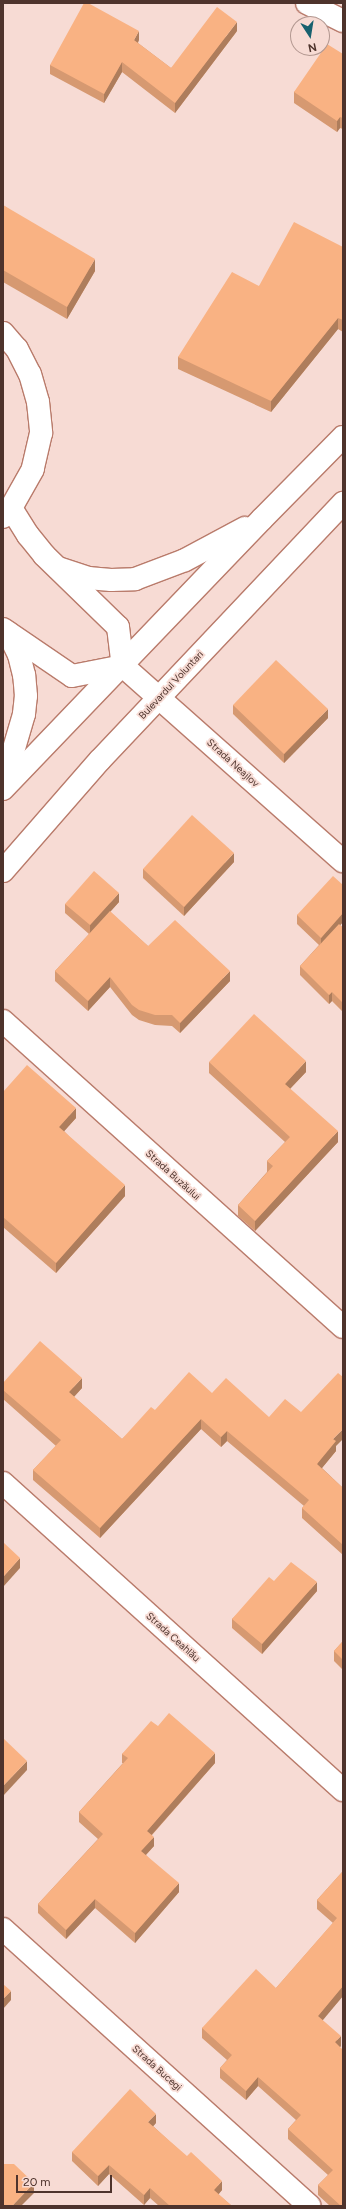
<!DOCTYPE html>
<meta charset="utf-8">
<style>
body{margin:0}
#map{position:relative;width:346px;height:2209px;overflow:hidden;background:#f7dbd4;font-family:Figtree,sans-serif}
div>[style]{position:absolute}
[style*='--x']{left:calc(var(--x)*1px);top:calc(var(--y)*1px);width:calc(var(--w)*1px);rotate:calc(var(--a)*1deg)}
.roads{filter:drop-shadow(1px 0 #b97b6b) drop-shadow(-1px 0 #b97b6b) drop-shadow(0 1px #b97b6b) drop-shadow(0 -1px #b97b6b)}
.minor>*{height:22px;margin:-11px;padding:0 11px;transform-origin:11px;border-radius:11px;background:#fff}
.highway>*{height:22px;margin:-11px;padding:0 11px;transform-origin:11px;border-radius:11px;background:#fff}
.wall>*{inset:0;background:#d69971}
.shaded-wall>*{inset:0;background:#ae7d5c}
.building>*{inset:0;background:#f9b283}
span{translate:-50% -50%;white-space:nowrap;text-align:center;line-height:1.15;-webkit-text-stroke:3.5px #f7dbd4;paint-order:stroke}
.street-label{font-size:10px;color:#4e332c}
.frame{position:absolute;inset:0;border:4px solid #4e332c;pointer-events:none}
.north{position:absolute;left:290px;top:16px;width:40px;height:40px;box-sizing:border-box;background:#f7dbd4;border:1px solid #b39891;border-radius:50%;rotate:168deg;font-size:11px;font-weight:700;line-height:16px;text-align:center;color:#4e332c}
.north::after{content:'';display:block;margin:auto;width:14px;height:18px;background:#18616f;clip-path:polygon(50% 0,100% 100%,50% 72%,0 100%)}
.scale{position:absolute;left:16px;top:2175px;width:96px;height:18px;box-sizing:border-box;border:2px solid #4e332c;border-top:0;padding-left:5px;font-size:12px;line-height:14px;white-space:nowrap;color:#4e332c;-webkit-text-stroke:3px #f7dbd4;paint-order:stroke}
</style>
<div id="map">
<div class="roads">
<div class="minor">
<div style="--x:307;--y:3;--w:40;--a:26.6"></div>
<div style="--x:3;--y:333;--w:21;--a:49"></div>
<div style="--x:17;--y:349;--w:28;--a:63"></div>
<div style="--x:30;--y:374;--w:29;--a:74"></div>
<div style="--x:38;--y:402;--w:31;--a:84"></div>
<div style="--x:41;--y:433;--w:37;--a:103"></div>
<div style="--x:33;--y:469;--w:45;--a:119.4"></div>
<div style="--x:11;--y:508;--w:12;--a:132"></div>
<div style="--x:11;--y:508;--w:32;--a:58"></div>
<div style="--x:28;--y:535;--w:26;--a:51"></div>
<div style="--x:44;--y:555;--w:103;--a:44.2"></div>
<div style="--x:118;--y:627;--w:39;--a:83"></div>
<div style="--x:3;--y:629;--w:83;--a:34.3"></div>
<div style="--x:72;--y:676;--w:52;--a:-11.1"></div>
<div style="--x:123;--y:666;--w:294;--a:41.6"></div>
<div style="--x:3;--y:1021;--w:457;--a:42"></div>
<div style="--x:3;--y:1483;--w:458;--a:42.1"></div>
<div style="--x:3;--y:1929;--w:413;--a:42.1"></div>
</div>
<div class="highway">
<div style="--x:58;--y:568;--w:32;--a:18"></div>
<div style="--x:88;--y:578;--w:23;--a:5"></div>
<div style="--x:111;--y:580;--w:24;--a:-2"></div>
<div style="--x:135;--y:579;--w:53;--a:-20.8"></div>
<div style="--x:185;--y:560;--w:68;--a:-28.1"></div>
<div style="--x:3;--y:786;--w:75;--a:-73.7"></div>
<div style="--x:24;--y:714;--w:18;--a:-84"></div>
<div style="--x:26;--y:696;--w:21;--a:-95"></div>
<div style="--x:24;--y:675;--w:21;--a:-104"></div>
<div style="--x:19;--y:655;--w:25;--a:-116"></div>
<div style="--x:3;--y:789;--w:374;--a:-46.2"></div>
<div style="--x:262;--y:519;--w:115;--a:-45.4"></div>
<div style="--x:3;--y:871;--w:147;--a:-48.9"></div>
<div style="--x:100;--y:760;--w:354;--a:-46.6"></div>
</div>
</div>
<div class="wall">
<div style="clip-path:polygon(237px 31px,175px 113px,122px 72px,104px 103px,50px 74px,50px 65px,139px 40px,138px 43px,171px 68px)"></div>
<div style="clip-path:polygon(343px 54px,343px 129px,340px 128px,337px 132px,294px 103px,294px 92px)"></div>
<div style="clip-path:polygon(3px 205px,95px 271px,67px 319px,3px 282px)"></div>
<div style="clip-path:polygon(343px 247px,343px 332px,338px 329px,271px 412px,178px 369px,178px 357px,259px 286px)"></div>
<div style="clip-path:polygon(233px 705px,328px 718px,284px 763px,233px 714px)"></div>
<div style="clip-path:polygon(234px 862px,184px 916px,143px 878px,143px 869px)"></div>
<div style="clip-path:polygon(343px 885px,343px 922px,340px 925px,343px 928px,343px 1012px,332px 1001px,329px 1004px,300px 975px,300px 966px,319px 945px,297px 924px,297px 915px)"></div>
<div style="clip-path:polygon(119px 902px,110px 912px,148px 946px,230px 981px,180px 1033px,172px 1026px,155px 1025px,139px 1020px,132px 1015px,110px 987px,88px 1011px,55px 981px,55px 971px,89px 934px,65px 913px,65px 904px)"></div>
<div style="clip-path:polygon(209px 1062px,306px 1072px,290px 1089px,338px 1142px,255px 1231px,238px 1216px,238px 1205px,267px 1172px,267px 1161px,285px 1142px,209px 1073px)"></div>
<div style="clip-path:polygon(3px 1092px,76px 1118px,64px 1131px,125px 1196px,56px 1273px,3px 1227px)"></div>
<div style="clip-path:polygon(3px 1383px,82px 1388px,74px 1397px,122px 1439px,155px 1410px,212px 1393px,336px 1446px,336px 1451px,322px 1468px,343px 1488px,343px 1555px,302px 1518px,302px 1508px,304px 1506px,227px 1441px,221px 1447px,201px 1429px,100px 1538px,33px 1480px,33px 1470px,56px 1446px,3px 1399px)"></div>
<div style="clip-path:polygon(274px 1581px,317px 1591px,262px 1654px,232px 1628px,232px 1619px)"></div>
<div style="clip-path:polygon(343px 1641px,343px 1670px,334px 1661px,334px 1651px)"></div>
<div style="clip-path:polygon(158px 1726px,215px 1763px,152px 1835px,154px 1846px,146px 1855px,179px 1892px,135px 1943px,95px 1908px,66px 1939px,38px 1913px,38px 1904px,98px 1839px,79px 1822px,79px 1812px,123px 1763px,122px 1763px,122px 1754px)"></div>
<div style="clip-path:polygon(343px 1871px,343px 1996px,322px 2020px,341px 2046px,340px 2047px,343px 2206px,330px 2206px,318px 2195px,318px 2185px,328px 2175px,288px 2139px,288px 2129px,296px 2120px,258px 2086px,246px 2100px,220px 2078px,220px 2068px,227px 2060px,202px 2038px,202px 2028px,276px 1988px,333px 1923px,317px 1909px,317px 1900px)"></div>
<div style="clip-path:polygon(156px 2123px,153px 2126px,222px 2190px,218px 2194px,232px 2206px,159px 2206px,150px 2198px,144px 2205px,109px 2174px,98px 2186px,72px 2161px,72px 2152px)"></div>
</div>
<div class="shaded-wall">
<div style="clip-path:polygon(237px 22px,237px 31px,175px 113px,175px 103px)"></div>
<div style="clip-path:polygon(139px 31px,139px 40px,134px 49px,134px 40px)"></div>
<div style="clip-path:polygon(122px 62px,122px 72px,104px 103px,104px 94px)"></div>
<div style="clip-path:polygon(340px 117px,340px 128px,337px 132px,337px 121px)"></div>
<div style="clip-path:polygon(95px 259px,95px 271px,67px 319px,67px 307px)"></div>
<div style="clip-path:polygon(338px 318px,338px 329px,271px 412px,271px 401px)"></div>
<div style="clip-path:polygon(328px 709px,328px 718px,284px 763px,284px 754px)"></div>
<div style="clip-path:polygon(234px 853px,234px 862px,184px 916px,184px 907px)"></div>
<div style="clip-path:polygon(119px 893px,119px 902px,90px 934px,90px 925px)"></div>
<div style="clip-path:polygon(343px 913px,343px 922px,321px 947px,321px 938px)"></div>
<div style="clip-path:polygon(230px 971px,230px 981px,180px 1033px,180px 1023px)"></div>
<div style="clip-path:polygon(110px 977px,110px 987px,88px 1011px,88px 1001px)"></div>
<div style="clip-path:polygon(332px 992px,332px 1001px,329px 1004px,329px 995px)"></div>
<div style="clip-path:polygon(306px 1061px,306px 1072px,285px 1094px,285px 1084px)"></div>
<div style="clip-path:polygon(76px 1108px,76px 1118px,59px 1137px,59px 1127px)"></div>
<div style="clip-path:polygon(338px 1131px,338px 1142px,255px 1231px,255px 1221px)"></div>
<div style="clip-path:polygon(125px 1185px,125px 1196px,56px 1273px,56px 1263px)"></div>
<div style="clip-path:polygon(82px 1378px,82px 1388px,69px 1402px,69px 1392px)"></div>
<div style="clip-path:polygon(201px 1419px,201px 1429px,100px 1538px,100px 1528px)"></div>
<div style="clip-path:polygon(343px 1429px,343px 1439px,336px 1446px,336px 1451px,317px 1474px,317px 1464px,333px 1439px)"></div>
<div style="clip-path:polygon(227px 1431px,227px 1441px,221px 1447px,221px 1437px)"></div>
<div style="clip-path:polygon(20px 1558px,20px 1568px,3px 1587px,3px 1577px)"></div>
<div style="clip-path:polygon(317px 1582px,317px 1591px,262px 1654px,262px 1644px)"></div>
<div style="clip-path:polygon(215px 1753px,215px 1763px,147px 1840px,147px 1831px)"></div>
<div style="clip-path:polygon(27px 1761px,27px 1770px,3px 1796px,3px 1786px)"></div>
<div style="clip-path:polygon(154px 1837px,154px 1846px,141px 1860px,141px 1851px)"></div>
<div style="clip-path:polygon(179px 1883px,179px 1892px,135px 1943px,135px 1933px)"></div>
<div style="clip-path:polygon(95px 1899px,95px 1908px,66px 1939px,66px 1930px)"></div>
<div style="clip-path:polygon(343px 1986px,343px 1996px,318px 2026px,318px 2016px)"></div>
<div style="clip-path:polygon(11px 1991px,11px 2000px,3px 2009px,3px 1999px)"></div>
<div style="clip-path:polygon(341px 2036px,341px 2046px,335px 2052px,335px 2042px)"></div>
<div style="clip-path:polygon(258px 2077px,258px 2086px,246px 2100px,246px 2091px)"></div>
<div style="clip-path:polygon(156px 2114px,156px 2123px,148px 2132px,148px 2122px)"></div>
<div style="clip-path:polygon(109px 2165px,109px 2174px,98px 2186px,98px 2176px)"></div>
<div style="clip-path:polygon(222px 2181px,222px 2190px,214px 2200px,214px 2190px)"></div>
<div style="clip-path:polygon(34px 2183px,34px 2193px,21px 2206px,12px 2206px)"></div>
<div style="clip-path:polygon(150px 2188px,150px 2198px,144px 2205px,144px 2195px)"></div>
</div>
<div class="building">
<div style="clip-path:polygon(84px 3px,88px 3px,139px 31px,134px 40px,171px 68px,217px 7px,237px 22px,175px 103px,122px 62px,104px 94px,50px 65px)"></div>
<div style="clip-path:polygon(327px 44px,343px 54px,343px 118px,340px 117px,337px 121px,294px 92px)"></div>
<div style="clip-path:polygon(3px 205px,95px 259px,67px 307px,3px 270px)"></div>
<div style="clip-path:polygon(294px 222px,343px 247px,343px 320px,338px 318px,271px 401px,178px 357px,232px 272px,259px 286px)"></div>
<div style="clip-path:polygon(276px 660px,328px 709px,284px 754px,233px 705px)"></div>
<div style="clip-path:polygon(192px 815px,234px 853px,184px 907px,143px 869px)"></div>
<div style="clip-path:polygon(94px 871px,119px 893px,90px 925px,65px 904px)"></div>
<div style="clip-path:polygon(333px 876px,343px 885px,343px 913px,321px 938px,297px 915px)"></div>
<div style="clip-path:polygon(110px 911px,148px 946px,175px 920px,230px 971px,180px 1023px,172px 1015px,155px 1015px,139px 1010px,132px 1005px,110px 977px,88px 1001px,55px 971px)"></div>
<div style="clip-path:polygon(339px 924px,343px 928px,343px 1003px,332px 992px,329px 995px,300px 966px)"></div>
<div style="clip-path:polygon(254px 1014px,306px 1061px,285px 1084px,338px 1131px,255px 1221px,238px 1205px,273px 1166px,267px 1161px,290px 1137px,209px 1062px)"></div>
<div style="clip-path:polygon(27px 1065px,76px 1108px,59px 1127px,125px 1185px,56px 1263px,3px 1217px,3px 1092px)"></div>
<div style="clip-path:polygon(40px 1341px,82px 1378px,69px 1392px,122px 1439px,151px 1407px,155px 1410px,189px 1372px,212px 1393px,226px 1378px,269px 1417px,285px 1399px,301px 1412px,338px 1373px,343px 1377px,343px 1429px,333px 1439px,336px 1441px,317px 1464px,343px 1488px,343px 1545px,302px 1508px,309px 1500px,227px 1431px,221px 1437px,201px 1419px,100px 1528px,33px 1470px,61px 1440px,3px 1390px,3px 1383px)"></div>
<div style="clip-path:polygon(3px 1542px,20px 1558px,3px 1577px)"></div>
<div style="clip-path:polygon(291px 1562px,317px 1582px,262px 1644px,232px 1619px,269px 1577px,274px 1581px)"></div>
<div style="clip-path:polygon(343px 1641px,343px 1660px,334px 1651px)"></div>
<div style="clip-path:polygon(169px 1713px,215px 1753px,147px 1831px,154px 1837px,141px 1851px,179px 1883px,135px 1933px,95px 1899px,66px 1930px,38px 1904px,103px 1834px,79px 1812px,128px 1758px,122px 1754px,151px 1721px,158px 1726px)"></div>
<div style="clip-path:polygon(3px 1738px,27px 1761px,3px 1786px)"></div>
<div style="clip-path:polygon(343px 1871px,343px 1986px,318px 2016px,341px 2036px,335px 2042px,343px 2050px,343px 2206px,341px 2206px,318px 2185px,333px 2170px,288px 2129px,301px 2115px,258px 2077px,246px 2091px,220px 2068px,232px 2055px,202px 2028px,256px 1969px,276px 1988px,337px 1918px,317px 1900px)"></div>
<div style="clip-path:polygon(3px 1984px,11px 1991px,3px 1999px)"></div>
<div style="clip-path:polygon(130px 2089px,156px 2114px,148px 2122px,187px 2156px,191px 2152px,222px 2181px,214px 2190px,232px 2206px,170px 2206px,150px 2188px,144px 2195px,109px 2165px,98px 2176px,72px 2152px)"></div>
<div style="clip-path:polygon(4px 2164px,14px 2164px,34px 2183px,12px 2206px,3px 2206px,3px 2165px)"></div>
</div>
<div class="street-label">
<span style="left:171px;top:685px;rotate:-47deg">Bulevardul Voluntari</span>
<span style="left:233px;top:763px;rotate:42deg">Strada Neajlov</span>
<span style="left:173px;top:1175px;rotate:42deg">Strada Buzăului</span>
<span style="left:173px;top:1637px;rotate:42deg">Strada Ceahlău</span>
<span style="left:157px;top:2068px;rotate:42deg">Strada Bucegi</span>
</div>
<div class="frame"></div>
<div class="north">N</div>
<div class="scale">20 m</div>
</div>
